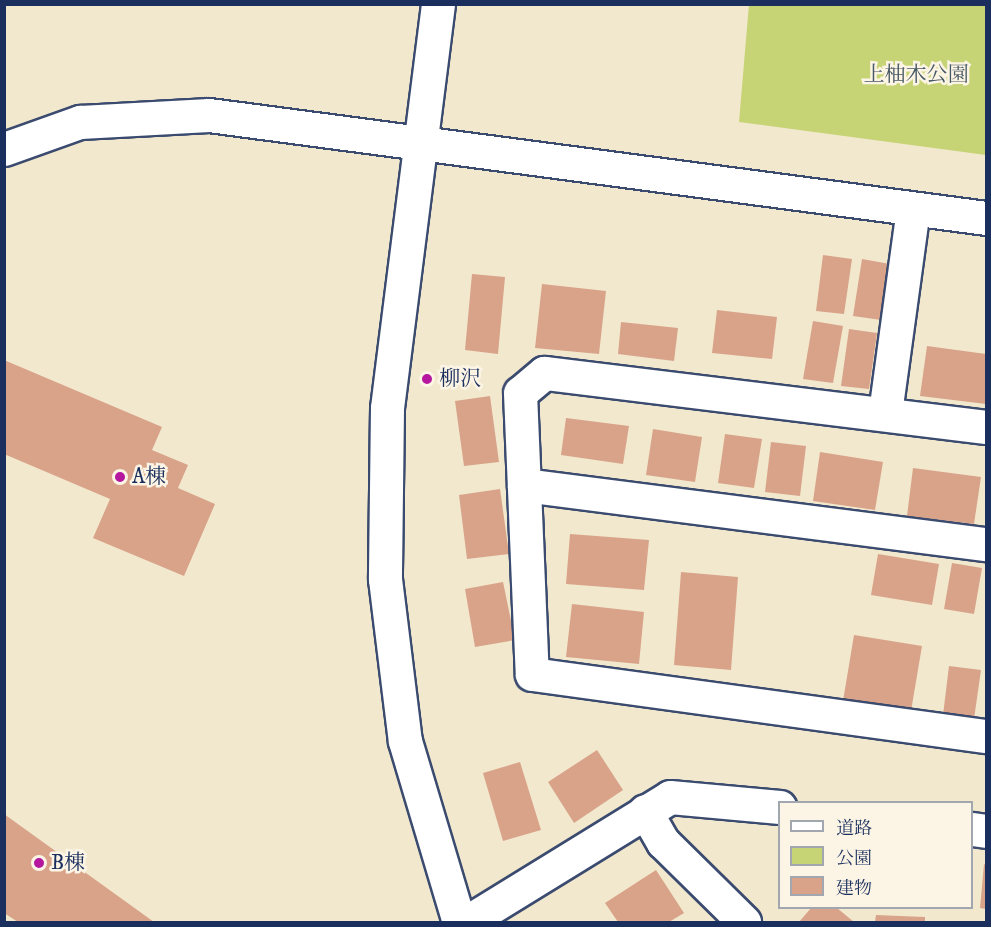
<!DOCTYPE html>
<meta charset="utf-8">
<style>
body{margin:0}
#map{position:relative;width:991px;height:927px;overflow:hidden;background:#f2e8ce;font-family:"IM FELL DW Pica","Noto Serif JP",serif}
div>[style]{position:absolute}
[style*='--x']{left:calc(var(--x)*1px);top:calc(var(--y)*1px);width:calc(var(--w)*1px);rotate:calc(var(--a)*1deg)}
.green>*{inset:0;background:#c7d475}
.building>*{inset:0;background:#d8a389}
.roads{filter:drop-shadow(2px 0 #3b4b6f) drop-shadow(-2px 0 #3b4b6f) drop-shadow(0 2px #3b4b6f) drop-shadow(0 -2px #3b4b6f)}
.minor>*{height:33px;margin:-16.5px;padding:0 16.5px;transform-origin:16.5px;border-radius:16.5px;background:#fff}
.dots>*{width:16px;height:16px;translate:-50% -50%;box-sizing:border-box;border:3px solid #fcf5e5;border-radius:50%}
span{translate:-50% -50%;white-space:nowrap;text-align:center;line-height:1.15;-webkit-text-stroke:5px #fcf5e5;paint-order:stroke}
.park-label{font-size:21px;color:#465864}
.poi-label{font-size:21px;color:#1b2f5e}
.left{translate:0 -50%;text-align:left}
.frame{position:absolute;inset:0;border:6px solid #1b2f5e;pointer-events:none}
.legend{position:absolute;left:778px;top:801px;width:195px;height:108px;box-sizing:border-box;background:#fcf5e5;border:2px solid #a2a6af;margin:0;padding:8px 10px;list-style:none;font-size:18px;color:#1b2f5e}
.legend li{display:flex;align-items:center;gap:12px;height:30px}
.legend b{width:30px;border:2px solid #a2a6af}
</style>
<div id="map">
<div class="green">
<div style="clip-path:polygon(749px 4px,986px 5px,986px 155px,739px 122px)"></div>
</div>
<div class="building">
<div style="clip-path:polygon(823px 255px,852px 259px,844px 314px,816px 311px)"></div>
<div style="clip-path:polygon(862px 259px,890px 264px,881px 320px,853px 316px)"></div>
<div style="clip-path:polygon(472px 274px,505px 277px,498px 354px,465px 350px)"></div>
<div style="clip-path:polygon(542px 284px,606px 291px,599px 354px,535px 348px)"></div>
<div style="clip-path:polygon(717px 310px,777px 317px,772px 359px,712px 353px)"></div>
<div style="clip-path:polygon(813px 321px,843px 326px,833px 383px,803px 379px)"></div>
<div style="clip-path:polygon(621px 322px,678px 328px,674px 361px,618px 354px)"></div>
<div style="clip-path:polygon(849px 329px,877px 333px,869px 389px,841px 386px)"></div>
<div style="clip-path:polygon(927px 346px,986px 354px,986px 404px,920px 396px)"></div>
<div style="clip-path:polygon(4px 360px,162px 427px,152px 450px,188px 465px,178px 488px,215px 504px,184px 576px,93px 538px,110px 499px,4px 454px)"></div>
<div style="clip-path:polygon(490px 396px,499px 462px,464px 466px,455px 401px)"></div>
<div style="clip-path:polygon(566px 418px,629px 426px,623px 464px,561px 455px)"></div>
<div style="clip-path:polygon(653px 429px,702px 437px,695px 482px,646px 475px)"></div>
<div style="clip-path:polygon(725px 434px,762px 439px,754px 488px,718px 483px)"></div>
<div style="clip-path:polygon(771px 442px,806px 446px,800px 496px,765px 492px)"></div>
<div style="clip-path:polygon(820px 452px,883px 462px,875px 510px,813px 501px)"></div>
<div style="clip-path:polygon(913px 468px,981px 477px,974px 524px,907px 516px)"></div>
<div style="clip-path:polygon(500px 489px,509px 554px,467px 559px,459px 495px)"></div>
<div style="clip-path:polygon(570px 534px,649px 540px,644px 590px,566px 584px)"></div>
<div style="clip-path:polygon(878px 554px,939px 564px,932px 605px,871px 595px)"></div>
<div style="clip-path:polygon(952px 563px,982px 568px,974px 614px,944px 609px)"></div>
<div style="clip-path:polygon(681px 572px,738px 577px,731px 670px,674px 665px)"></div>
<div style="clip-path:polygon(503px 582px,515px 640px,475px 647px,465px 589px)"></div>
<div style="clip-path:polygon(572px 604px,644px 612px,639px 664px,566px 657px)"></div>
<div style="clip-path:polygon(854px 635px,922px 646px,911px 711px,843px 701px)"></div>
<div style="clip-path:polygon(949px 666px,981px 670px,974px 719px,943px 715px)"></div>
<div style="clip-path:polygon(597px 750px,623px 790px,574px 823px,548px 782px)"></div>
<div style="clip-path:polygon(520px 762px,541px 830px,503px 841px,483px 773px)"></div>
<div style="clip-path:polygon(4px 814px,154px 922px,18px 922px,4px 913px)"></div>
<div style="clip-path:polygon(984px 864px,986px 865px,986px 909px,980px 908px)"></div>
<div style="clip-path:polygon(656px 870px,684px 913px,669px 922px,618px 922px,605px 903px)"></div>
<div style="clip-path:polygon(811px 908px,837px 908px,854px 922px,799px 922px)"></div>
<div style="clip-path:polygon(876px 915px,925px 917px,925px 922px,875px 922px)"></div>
</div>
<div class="roads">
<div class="minor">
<div style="--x:438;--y:4;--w:407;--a:97.2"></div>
<div style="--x:387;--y:408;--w:171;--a:90.7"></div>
<div style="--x:385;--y:579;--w:163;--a:83"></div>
<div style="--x:405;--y:741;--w:189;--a:73.4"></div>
<div style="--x:4;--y:149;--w:81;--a:-19.6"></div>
<div style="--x:80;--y:122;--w:129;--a:-3.1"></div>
<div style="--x:209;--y:115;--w:784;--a:7.55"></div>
<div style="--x:885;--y:413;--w:206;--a:-82.2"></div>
<div style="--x:986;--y:427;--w:445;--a:-173"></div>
<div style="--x:544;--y:373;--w:31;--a:140"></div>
<div style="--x:520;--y:393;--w:281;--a:87.6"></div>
<div style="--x:532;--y:674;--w:458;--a:7.8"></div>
<div style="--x:524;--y:485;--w:466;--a:7.3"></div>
<div style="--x:645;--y:811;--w:36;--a:60"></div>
<div style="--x:663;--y:842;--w:114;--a:44.6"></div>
<div style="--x:972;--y:829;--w:14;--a:8"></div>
<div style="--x:467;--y:922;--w:238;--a:-31.6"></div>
<div style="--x:670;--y:797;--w:110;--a:5.2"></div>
</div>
</div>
<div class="dots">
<div style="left:427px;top:379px;background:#b5179e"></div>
<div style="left:120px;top:477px;background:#b5179e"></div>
<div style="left:39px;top:863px;background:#b5179e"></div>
</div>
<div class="park-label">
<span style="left:916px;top:75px">上柚木公園</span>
</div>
<div class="poi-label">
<span class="left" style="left:439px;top:379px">柳沢</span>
<span class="left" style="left:132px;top:477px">A棟</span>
<span class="left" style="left:51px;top:863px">B棟</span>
</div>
<div class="frame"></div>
<ul class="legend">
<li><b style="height:8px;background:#fff"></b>道路</li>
<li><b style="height:16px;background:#c7d475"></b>公園</li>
<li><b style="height:16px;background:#d8a389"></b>建物</li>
</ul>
</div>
